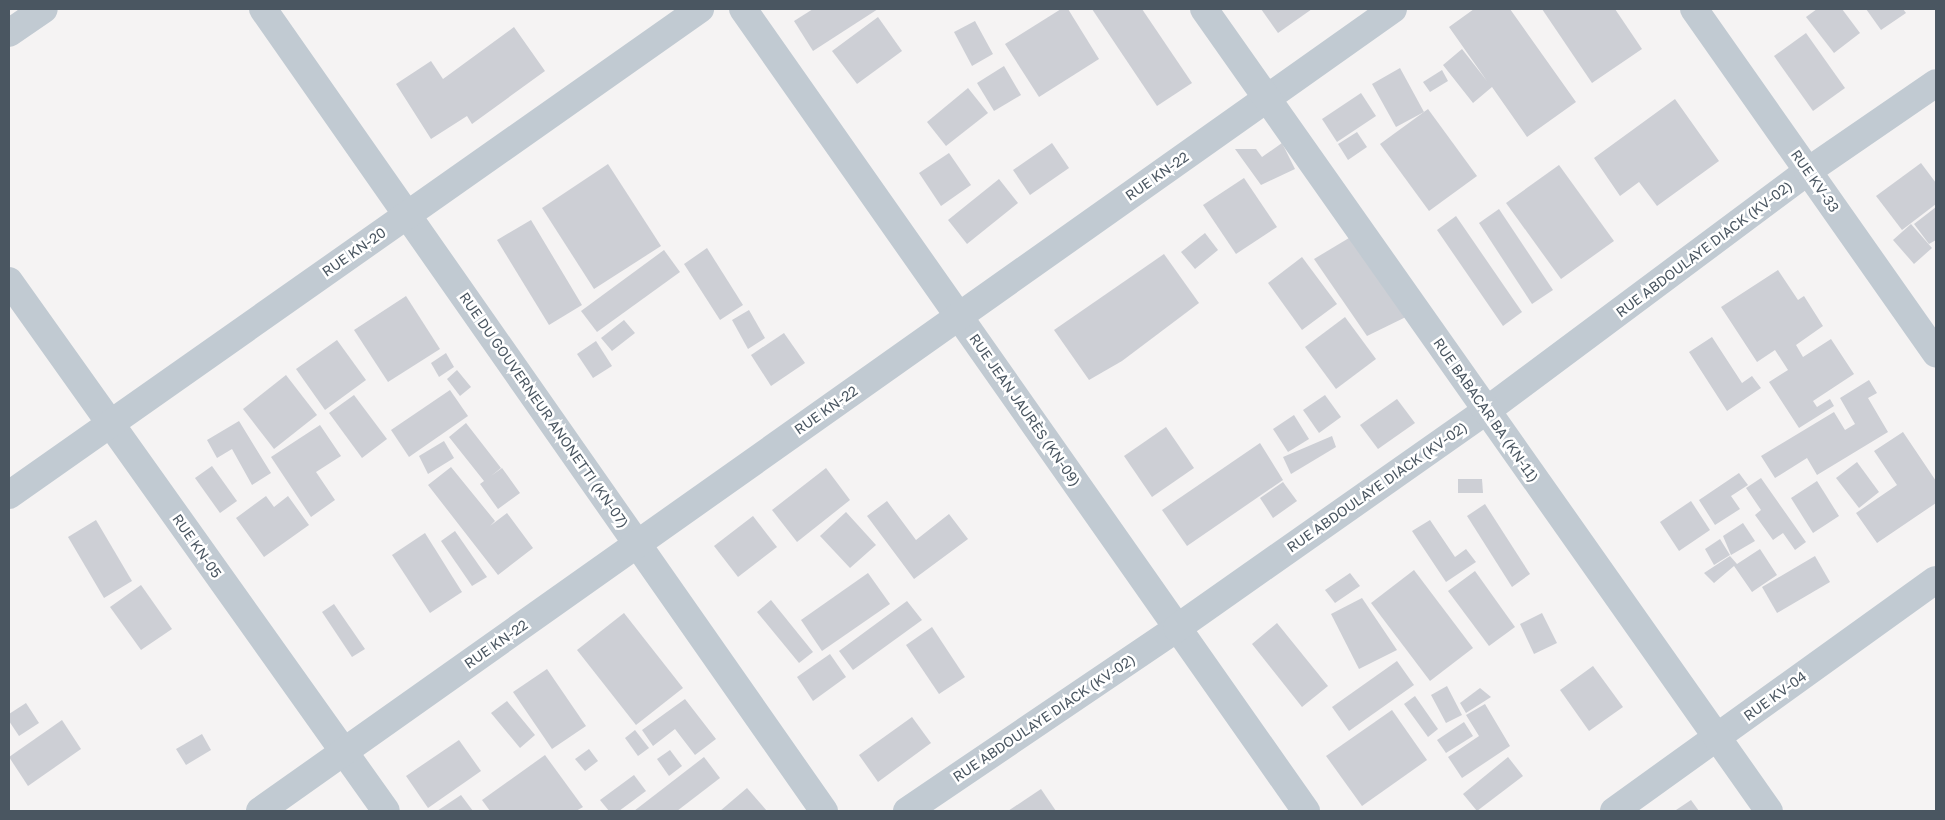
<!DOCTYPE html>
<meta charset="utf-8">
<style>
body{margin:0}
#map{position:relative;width:1945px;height:820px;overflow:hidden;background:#f5f3f3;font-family:"Golos Text",sans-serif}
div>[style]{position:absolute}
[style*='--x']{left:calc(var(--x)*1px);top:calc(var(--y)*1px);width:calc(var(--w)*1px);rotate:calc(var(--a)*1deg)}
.building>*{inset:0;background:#cdcfd5}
.minor>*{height:28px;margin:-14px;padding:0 14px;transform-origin:14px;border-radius:14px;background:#c1cad2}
.tertiary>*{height:28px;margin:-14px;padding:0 14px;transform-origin:14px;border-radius:14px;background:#c1cad2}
span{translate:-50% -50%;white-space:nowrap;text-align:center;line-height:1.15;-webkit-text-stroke:5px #fff;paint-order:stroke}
.street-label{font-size:14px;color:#4a5661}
.frame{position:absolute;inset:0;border:10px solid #4a5661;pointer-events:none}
</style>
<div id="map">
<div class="building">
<div style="clip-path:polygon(813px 9px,878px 9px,813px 51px,794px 21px)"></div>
<div style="clip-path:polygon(1061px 9px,1068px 9px,1099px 59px,1039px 97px,1005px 44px)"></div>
<div style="clip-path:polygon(1092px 9px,1142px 9px,1192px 83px,1157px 106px)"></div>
<div style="clip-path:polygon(1261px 9px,1312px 9px,1278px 33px)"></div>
<div style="clip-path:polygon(1474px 9px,1510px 9px,1576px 102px,1527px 137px,1492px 87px,1473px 103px,1443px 65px,1462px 49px,1487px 81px,1449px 27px)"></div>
<div style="clip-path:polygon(1542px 9px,1615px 9px,1642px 49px,1592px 83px)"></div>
<div style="clip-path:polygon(1817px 9px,1842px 9px,1860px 33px,1834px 53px,1806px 17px)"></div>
<div style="clip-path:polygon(1866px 9px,1903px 9px,1906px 13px,1881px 30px)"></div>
<div style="clip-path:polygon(878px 17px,902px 51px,857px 84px,832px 51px)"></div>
<div style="clip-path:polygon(975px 21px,993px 54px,972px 66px,954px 32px)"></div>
<div style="clip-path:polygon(514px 27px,545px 71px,472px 124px,467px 116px,431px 139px,396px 84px,431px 61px,443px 79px)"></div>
<div style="clip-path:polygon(1806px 33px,1845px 88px,1813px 111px,1774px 56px)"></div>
<div style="clip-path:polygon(1004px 66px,1021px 95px,994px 111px,977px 83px)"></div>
<div style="clip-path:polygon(1400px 68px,1424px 112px,1396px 127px,1372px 84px)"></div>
<div style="clip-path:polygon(1442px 70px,1448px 81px,1430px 92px,1423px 82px)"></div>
<div style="clip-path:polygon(968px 88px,988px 113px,946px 146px,927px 122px)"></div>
<div style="clip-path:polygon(1361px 93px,1376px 116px,1337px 142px,1322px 119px)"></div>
<div style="clip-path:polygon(1675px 99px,1719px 161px,1657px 206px,1639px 182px,1620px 196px,1594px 158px)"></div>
<div style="clip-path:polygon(1428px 109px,1477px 176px,1429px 211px,1380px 144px)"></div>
<div style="clip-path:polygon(1357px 132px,1367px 147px,1348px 160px,1338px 144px)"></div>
<div style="clip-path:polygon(1052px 143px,1069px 168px,1030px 195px,1013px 170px)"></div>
<div style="clip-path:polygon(1282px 143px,1295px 169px,1261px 185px,1235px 149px,1256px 149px,1262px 157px)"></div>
<div style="clip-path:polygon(949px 153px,971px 185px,941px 206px,919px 173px)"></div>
<div style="clip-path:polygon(1921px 163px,1936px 183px,1936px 204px,1902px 230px,1876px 196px)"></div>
<div style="clip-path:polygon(608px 164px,661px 246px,594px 289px,542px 208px)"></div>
<div style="clip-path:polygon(1559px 165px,1614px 241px,1561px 279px,1506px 203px)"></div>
<div style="clip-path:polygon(1244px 178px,1277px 227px,1236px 254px,1203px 205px)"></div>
<div style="clip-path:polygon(999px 179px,1018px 203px,967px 244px,948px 220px)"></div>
<div style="clip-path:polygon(1936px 207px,1936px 240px,1929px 244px,1914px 224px)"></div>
<div style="clip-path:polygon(1499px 209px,1553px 290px,1532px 304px,1479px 223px)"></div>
<div style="clip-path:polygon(1456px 216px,1522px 312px,1503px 326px,1437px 230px)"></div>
<div style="clip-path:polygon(531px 220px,582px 305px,549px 325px,497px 240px)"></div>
<div style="clip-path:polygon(1911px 224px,1932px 248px,1914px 264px,1893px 240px)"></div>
<div style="clip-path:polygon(1205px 233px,1218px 250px,1195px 269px,1181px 252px)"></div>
<div style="clip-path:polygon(1354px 235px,1412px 314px,1367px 336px,1314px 259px)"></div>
<div style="clip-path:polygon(707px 248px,743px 305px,720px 320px,684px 264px)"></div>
<div style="clip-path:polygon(664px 250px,680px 272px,597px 332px,581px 311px)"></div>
<div style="clip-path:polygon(1164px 254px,1199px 303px,1122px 361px,1089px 380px,1054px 330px)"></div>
<div style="clip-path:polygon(1302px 257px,1337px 304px,1302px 330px,1268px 283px)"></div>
<div style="clip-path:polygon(1778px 270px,1798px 300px,1804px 296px,1823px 326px,1796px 345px,1803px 357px,1831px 339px,1854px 374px,1813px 401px,1817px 407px,1830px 399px,1834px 406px,1799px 428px,1769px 382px,1788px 370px,1775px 350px,1757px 362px,1721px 307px)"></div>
<div style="clip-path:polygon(406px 296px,440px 349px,388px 382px,354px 330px)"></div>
<div style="clip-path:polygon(749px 310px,765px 338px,748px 349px,732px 320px)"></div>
<div style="clip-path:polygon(1345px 317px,1376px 359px,1336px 389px,1305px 347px)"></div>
<div style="clip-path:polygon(624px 320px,635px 333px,612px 351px,601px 338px)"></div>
<div style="clip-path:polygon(784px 333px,805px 363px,771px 386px,751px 355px)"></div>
<div style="clip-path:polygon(1712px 337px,1742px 383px,1752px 376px,1761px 388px,1727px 411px,1689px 352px)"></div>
<div style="clip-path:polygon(337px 340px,366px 380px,325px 410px,296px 369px)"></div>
<div style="clip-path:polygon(596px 341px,612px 366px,593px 378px,577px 354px)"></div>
<div style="clip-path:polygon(446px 353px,454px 367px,439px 377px,431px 363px)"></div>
<div style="clip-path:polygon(457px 370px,471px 387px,460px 396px,447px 379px)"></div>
<div style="clip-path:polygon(286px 375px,317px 415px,274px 449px,243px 409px)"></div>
<div style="clip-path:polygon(1869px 380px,1877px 393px,1868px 398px,1888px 432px,1817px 475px,1807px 458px,1775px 478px,1761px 456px,1834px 412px,1845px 430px,1855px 424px,1840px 398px)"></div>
<div style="clip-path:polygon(450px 390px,468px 416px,409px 457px,391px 430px)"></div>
<div style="clip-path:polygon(354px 395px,387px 439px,362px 458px,329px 413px)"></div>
<div style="clip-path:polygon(1325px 395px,1341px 417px,1319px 433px,1303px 410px)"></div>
<div style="clip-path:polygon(1397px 399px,1415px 423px,1378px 449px,1360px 425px)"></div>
<div style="clip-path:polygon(1294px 415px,1309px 439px,1288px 452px,1273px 429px)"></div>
<div style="clip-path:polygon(239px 421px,271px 473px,252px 485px,232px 449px,217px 458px,207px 440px)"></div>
<div style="clip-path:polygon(466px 423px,501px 468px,491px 476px,502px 468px,520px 493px,498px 509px,480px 484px,484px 481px,449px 437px)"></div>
<div style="clip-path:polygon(320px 425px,341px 456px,316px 472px,335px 500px,311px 517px,271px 457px)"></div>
<div style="clip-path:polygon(1166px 427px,1194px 468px,1152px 497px,1124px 456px)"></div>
<div style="clip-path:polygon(1903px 432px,1936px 481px,1936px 503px,1877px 543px,1856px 513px,1897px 485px,1874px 451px)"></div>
<div style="clip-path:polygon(1332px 436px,1336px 447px,1291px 474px,1283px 457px)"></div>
<div style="clip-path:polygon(444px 441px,454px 458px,428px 474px,419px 456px)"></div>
<div style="clip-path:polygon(1260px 443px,1283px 480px,1187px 546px,1162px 510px)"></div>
<div style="clip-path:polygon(1857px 462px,1879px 492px,1859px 508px,1836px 478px)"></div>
<div style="clip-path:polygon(212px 466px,237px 501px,220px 513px,195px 478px)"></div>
<div style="clip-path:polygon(451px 467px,495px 521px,490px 526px,507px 513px,533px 548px,498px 575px,428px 485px)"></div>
<div style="clip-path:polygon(826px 468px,850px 500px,797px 542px,772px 510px)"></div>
<div style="clip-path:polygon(1739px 473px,1748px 485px,1731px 496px,1740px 509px,1715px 525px,1699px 500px)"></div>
<div style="clip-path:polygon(1761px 478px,1806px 542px,1795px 550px,1783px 533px,1773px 540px,1755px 515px,1761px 510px,1746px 488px)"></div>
<div style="clip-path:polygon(1458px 479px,1482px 479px,1483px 493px,1458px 493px)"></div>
<div style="clip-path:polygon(1817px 481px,1839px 516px,1813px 533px,1791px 498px)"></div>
<div style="clip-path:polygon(1283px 482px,1297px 501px,1273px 518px,1260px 498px)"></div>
<div style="clip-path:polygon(266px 496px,274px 507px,288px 496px,309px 525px,264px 557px,236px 518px)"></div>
<div style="clip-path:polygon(887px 501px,916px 540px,949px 514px,968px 539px,914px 579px,867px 516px)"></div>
<div style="clip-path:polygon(1691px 501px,1710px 530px,1679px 551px,1660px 522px)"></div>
<div style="clip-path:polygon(1485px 504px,1530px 574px,1512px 587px,1467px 516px)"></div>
<div style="clip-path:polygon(846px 512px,876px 545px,850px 568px,820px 536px)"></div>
<div style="clip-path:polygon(753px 516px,777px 547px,738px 577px,714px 546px)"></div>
<div style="clip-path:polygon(96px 520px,132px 581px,104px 598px,68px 537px)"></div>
<div style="clip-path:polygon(1430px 520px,1455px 557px,1466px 549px,1476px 562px,1446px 582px,1412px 531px)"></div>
<div style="clip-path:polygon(1743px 523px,1755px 541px,1731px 555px,1723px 536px)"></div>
<div style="clip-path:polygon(455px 531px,487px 577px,472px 586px,441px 541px)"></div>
<div style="clip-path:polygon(425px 533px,462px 592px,430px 613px,392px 555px)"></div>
<div style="clip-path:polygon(1720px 539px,1730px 555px,1714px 565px,1705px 549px)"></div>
<div style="clip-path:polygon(1760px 549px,1777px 575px,1752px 592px,1734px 566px,1714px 583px,1704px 573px,1730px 556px,1737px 564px)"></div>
<div style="clip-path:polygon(1815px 556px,1830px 582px,1777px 613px,1762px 587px)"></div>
<div style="clip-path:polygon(1414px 570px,1473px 648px,1430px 681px,1371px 603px)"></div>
<div style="clip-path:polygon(1475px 571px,1515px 627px,1489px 646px,1448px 591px)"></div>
<div style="clip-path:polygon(868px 573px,890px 604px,822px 651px,801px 620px)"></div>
<div style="clip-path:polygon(1350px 573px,1360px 586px,1335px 603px,1325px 590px)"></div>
<div style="clip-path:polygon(141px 585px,172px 629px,141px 650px,110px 607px)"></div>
<div style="clip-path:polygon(1362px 598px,1397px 650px,1359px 669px,1331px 614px)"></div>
<div style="clip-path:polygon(771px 600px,813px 652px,799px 663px,757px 612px)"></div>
<div style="clip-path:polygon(907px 601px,922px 620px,853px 670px,839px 651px)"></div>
<div style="clip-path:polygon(334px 604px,365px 649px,352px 657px,322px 612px)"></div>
<div style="clip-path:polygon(624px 613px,683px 688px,636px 725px,577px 650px)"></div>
<div style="clip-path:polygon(1542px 613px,1557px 643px,1534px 654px,1520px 624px)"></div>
<div style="clip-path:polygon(1277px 623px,1328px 686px,1302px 707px,1252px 644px)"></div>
<div style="clip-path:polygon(932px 627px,965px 677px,939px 694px,906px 645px)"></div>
<div style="clip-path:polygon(830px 654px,846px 677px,813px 701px,797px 677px)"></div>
<div style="clip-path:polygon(1397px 661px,1414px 685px,1349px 731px,1332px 707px)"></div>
<div style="clip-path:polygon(1593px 666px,1623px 707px,1589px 731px,1560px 690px)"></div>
<div style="clip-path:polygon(547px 669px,586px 726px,552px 749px,513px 692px)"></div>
<div style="clip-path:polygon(1447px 686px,1462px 715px,1446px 723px,1431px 695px)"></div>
<div style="clip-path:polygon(1480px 688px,1491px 697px,1466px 713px,1460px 703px)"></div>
<div style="clip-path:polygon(1415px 696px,1438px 729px,1428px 737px,1404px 704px)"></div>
<div style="clip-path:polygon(685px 699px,716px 739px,695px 755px,675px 729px,653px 746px,642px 730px)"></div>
<div style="clip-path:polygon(507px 701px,535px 735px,520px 748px,491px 713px)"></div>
<div style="clip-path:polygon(26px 703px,39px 723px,19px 736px,9px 721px,9px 714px)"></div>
<div style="clip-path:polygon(1485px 704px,1510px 746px,1462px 778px,1448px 757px,1479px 736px,1466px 715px)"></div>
<div style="clip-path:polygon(1392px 710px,1427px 760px,1362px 806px,1326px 756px)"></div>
<div style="clip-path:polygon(912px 717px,931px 743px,878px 782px,859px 755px)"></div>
<div style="clip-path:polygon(62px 720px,81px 749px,28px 786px,9px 757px)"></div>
<div style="clip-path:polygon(1464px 722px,1473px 736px,1446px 753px,1437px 740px)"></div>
<div style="clip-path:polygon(635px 730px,649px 748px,638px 756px,625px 738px)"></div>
<div style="clip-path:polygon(202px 734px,211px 750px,186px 765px,176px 749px)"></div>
<div style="clip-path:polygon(459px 740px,481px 771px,428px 808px,406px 776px)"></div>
<div style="clip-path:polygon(589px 749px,598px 761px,585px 771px,575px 759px)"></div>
<div style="clip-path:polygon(670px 750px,682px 766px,669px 776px,657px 759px)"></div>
<div style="clip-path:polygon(545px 755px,583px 807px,576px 811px,490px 811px,482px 800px)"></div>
<div style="clip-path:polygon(704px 757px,720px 778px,677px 811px,634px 811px)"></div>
<div style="clip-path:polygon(1508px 757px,1523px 776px,1477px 811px,1463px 794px)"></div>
<div style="clip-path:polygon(634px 775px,646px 791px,619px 811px,609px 811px,600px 800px)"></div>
<div style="clip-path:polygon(747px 788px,767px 811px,720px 811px)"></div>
<div style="clip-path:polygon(1041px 789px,1056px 811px,1008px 811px)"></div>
<div style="clip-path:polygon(461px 795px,473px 811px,437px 811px)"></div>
<div style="clip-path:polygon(1691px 800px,1699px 811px,1677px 811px,1676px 810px)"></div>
</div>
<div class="minor">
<div style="--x:263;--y:9;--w:979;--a:55.03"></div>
<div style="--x:743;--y:9;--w:980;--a:54.93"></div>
<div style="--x:1694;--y:9;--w:421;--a:54.9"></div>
<div style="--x:9;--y:33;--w:42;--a:-34.4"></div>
<div style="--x:9;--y:281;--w:650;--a:54.57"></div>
<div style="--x:9;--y:495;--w:845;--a:-35.12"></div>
<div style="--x:260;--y:811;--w:1388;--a:-35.29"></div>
<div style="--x:907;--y:811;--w:326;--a:-34.1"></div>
<div style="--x:1177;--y:628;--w:378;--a:-35.1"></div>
<div style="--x:1486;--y:411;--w:402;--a:-36.7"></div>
<div style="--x:1808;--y:171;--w:155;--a:-34.5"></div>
<div style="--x:1614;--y:811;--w:396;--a:-35.7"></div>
</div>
<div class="tertiary">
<div style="--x:1204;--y:9;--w:981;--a:54.84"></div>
</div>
<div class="street-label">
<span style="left:1157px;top:176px;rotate:-35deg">RUE KN-22</span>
<span style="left:1815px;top:181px;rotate:55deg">RUE KV-33</span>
<span style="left:1704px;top:249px;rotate:-37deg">RUE ABDOULAYE DIACK (KV-02)</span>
<span style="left:354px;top:252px;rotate:-35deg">RUE KN-20</span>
<span style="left:544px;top:410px;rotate:55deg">RUE DU GOUVERNEUR ANONETTI (KN-07)</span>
<span style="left:826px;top:410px;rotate:-35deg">RUE KN-22</span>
<span style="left:1025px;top:410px;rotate:55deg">RUE JEAN JAURÈS (KN-09)</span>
<span style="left:1486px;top:410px;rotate:55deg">RUE BABACAR BA (KN-11)</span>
<span style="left:1377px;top:487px;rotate:-35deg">RUE ABDOULAYE DIACK (KV-02)</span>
<span style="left:197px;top:546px;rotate:55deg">RUE KN-05</span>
<span style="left:496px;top:644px;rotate:-35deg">RUE KN-22</span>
<span style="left:1775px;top:696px;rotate:-36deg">RUE KV-04</span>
<span style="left:1044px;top:718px;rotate:-34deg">RUE ABDOULAYE DIACK (KV-02)</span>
</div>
<div class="frame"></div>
</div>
